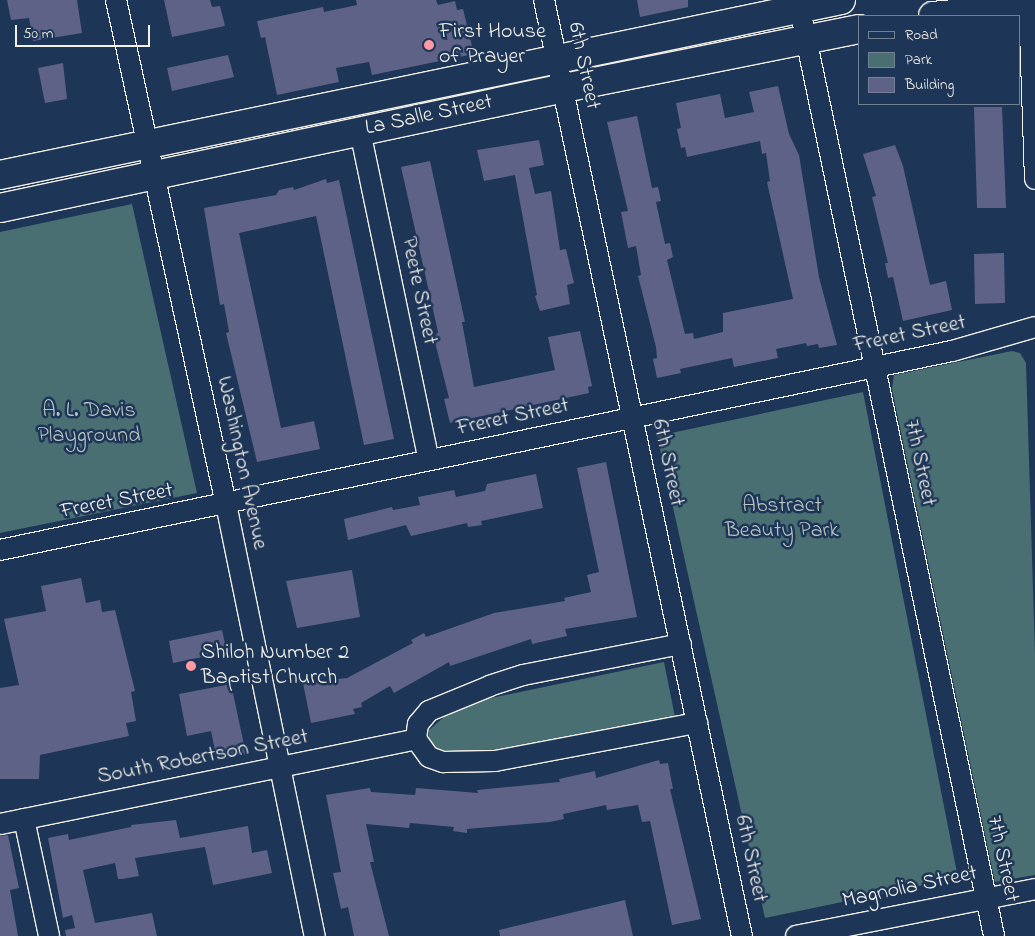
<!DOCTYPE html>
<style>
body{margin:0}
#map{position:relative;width:1035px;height:936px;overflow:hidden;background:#1d3557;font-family:"Indie Flower",sans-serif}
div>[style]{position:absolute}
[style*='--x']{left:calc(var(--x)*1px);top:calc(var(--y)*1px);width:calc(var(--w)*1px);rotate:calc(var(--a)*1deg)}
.green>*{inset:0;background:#496f73}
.building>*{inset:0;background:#5e6287}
.roads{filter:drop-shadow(1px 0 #f4f1e8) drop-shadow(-1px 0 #f4f1e8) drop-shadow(0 1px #f4f1e8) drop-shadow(0 -1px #f4f1e8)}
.street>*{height:20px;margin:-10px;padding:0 10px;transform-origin:10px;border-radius:10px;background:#1d3557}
.secondary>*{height:28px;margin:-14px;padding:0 14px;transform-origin:14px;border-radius:14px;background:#1d3557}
.dots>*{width:14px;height:14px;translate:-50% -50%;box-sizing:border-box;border:2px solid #1d3557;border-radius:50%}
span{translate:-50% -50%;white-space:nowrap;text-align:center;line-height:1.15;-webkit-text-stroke:5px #1d3557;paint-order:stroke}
.poi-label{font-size:22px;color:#f4f1e8}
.left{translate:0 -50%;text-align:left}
.street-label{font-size:22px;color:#f4f1e8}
.park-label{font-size:22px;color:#b8c4bf}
.legend{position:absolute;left:858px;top:15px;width:162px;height:90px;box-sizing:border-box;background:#1d3557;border:1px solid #738091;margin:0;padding:6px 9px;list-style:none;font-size:15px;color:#f4f1e8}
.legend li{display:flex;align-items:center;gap:10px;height:25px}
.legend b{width:25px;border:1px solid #738091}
.scale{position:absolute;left:15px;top:25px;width:135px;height:22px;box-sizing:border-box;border:2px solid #f4f1e8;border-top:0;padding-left:6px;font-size:15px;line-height:18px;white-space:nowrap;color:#f4f1e8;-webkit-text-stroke:4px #1d3557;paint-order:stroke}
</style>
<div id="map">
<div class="green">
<div style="clip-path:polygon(132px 204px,197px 493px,0 533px,0 232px)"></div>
<div style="clip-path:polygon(1012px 351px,1020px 353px,1026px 363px,1035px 654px,1035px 875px,995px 882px,892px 389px,894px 375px)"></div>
<div style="clip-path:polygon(863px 392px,958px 878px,765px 918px,657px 436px)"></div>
<div style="clip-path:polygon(664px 662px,675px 717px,489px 751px,445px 753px,430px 746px,428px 731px,444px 717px,477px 701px)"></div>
</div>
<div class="building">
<div style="clip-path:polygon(7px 0,77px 0,82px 33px,33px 41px,29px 18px,11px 20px)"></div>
<div style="clip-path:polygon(164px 0,210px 0,212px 7px,220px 6px,225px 26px,172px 37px)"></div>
<div style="clip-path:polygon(356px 0,436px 0,438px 5px,455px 1px,457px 10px,463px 9px,474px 54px,372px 75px,369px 62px,336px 68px,339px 82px,277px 95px,265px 37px,261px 38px,257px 21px,323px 7px,324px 12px,357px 5px)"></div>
<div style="clip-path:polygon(637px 0,688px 0,688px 7px,640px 17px)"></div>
<div style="clip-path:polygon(228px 55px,234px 77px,172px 91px,167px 68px)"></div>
<div style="clip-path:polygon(63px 63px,67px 99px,45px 103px,38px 68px)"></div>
<div style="clip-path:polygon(778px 86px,789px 134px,799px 155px,819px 277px,837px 345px,819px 348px,818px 344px,807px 346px,806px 343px,776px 349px,778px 358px,734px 367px,732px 358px,680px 369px,681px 373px,657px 378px,653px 359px,657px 358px,656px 347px,638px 276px,641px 275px,636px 246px,628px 248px,621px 212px,628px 211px,607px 122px,637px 116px,652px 188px,658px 187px,661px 201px,656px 202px,665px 244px,670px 243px,673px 257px,667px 260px,685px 334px,693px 333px,694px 339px,723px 332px,723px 313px,793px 299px,767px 182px,770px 181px,766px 153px,762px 154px,760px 141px,687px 157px,685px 147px,681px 148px,677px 129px,681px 128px,676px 103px,720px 94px,725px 118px,754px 112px,749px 92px)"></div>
<div style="clip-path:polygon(974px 107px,1002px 107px,1006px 208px,977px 208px)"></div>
<div style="clip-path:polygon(539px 140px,544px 165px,529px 168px,535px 194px,551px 191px,560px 250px,566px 249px,574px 283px,567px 285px,570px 304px,540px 311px,535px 296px,537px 295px,515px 175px,484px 181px,477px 150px)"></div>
<div style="clip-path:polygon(895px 145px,903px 166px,930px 285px,946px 281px,952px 310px,903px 321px,893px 277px,888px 278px,885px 263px,888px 263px,872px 197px,876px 196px,863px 154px)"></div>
<div style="clip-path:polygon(430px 161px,465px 322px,462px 322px,474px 387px,555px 370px,548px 337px,580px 331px,592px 386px,588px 387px,589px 393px,450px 423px,444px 399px,449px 398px,434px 338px,438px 332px,401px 167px)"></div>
<div style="clip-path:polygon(326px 179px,327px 183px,339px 180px,394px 439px,364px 445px,316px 216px,239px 233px,281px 428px,314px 421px,320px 449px,257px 462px,226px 333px,229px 332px,224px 304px,220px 305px,204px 208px,276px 195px,279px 190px,293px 187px,294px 190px)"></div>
<div style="clip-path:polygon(1004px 253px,1005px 303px,975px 304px,974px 254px)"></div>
<div style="clip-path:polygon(606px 462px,637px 617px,565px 629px,567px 636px,532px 644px,531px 639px,450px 666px,449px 662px,394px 693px,390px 686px,361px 703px,362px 707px,353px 709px,355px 714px,311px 723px,303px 683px,347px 678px,413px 643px,411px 640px,424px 633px,426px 637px,494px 613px,565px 601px,564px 598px,591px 592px,587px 575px,599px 572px,577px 468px)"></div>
<div style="clip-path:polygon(536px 474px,543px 508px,481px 521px,482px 525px,468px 527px,467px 523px,411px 536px,406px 525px,348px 540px,344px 519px,392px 507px,393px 510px,420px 505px,418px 497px,454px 490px,456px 497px,485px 491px,487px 484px)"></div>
<div style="clip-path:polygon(352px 570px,360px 617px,297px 628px,286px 581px)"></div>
<div style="clip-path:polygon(81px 578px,86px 603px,100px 600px,102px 612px,115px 610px,135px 691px,131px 692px,136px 721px,126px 723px,129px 736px,40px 755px,39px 779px,0 779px,0 688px,19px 685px,4px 619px,46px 611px,41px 586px)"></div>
<div style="clip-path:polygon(222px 630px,227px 652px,173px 663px,169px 641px)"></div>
<div style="clip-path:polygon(231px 684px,246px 754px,217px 761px,211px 731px,187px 736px,179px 694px)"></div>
<div style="clip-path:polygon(659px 760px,660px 764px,668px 763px,673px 789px,670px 789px,701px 919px,672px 925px,650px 821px,642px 822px,638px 805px,607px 810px,606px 805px,563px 814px,564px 819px,550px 822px,467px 829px,467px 833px,453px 831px,454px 827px,410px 823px,409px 828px,366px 824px,374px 862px,370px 862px,389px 936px,354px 936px,348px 907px,341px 909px,333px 873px,341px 872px,326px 795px,370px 788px,371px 792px,415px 795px,416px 788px,478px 793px,477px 790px,560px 782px,559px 779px,595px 771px,596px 778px)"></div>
<div style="clip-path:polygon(176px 820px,180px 838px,248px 826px,252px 853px,267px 850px,272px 873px,213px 885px,205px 847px,135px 858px,139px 876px,122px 879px,118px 879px,115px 863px,83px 870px,95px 923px,152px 913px,157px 936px,66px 936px,65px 930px,75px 928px,72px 915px,63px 918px,48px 838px,68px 834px,69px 840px,131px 827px,131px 825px)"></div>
<div style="clip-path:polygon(8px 835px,19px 888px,10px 890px,18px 936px,0 936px,0 836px)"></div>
<div style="clip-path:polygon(625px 900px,633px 936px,500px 936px,499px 930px)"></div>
</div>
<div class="roads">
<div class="street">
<div style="--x:116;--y:0;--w:516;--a:77.69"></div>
<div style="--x:226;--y:504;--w:441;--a:78.4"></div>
<div style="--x:544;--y:0;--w:957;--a:78.06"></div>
<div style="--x:798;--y:0;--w:956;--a:78.17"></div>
<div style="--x:1029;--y:0;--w:179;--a:88.1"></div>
<div style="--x:360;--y:131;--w:336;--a:78.2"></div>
<div style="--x:0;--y:550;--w:973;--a:-11.81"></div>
<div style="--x:952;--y:351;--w:86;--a:-16.1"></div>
<div style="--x:681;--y:644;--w:161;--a:168.9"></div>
<div style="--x:523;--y:675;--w:35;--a:162"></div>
<div style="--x:490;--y:686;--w:66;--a:157.7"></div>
<div style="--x:429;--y:711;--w:17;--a:130"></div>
<div style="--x:418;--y:724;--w:15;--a:98"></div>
<div style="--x:416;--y:739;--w:22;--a:54"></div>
<div style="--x:429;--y:757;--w:15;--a:20"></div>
<div style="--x:443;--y:762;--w:52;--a:-1.1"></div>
<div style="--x:495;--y:761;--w:206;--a:-10.7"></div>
<div style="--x:24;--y:819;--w:120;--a:77.9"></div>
<div style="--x:0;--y:824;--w:425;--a:-11.5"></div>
<div style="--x:796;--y:936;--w:244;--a:-11.1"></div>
</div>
<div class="secondary">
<div style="--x:933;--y:16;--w:102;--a:-5.6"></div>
<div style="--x:0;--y:175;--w:859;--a:-11.75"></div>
<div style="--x:0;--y:208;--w:577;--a:-12.01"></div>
<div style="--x:564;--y:88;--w:301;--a:-11.3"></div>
</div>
</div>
<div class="dots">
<div style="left:429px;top:45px;background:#ff9aa2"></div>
<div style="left:191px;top:666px;background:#ff9aa2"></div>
</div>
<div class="poi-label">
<span class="left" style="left:439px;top:45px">First House<br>of Prayer</span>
<span class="left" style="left:201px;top:666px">Shiloh Number 2<br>Baptist Church</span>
</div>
<div class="street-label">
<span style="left:583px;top:66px;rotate:78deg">6th Street</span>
<span style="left:429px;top:116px;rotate:-12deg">La Salle Street</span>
<span style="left:418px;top:291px;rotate:78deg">Peete Street</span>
<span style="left:910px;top:335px;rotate:-12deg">Freret Street</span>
<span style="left:513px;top:418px;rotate:-12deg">Freret Street</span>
<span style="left:241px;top:463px;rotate:78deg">Washington Avenue</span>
<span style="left:667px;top:463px;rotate:78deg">6th Street</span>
<span style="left:919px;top:463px;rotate:78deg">7th Street</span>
<span style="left:117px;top:502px;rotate:-11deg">Freret Street</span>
<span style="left:203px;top:758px;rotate:-11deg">South Robertson Street</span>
<span style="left:750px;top:859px;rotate:78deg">6th Street</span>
<span style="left:1002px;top:859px;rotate:78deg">7th Street</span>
<span style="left:910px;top:888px;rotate:-12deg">Magnolia Street</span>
</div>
<div class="park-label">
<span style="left:89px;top:424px">A. L. Davis<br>Playground</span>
<span style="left:782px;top:519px">Abstract<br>Beauty Park</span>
</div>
<ul class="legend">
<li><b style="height:6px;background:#1d3557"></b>Road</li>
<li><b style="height:14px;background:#496f73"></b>Park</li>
<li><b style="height:14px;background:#5e6287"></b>Building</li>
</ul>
<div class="scale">50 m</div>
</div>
